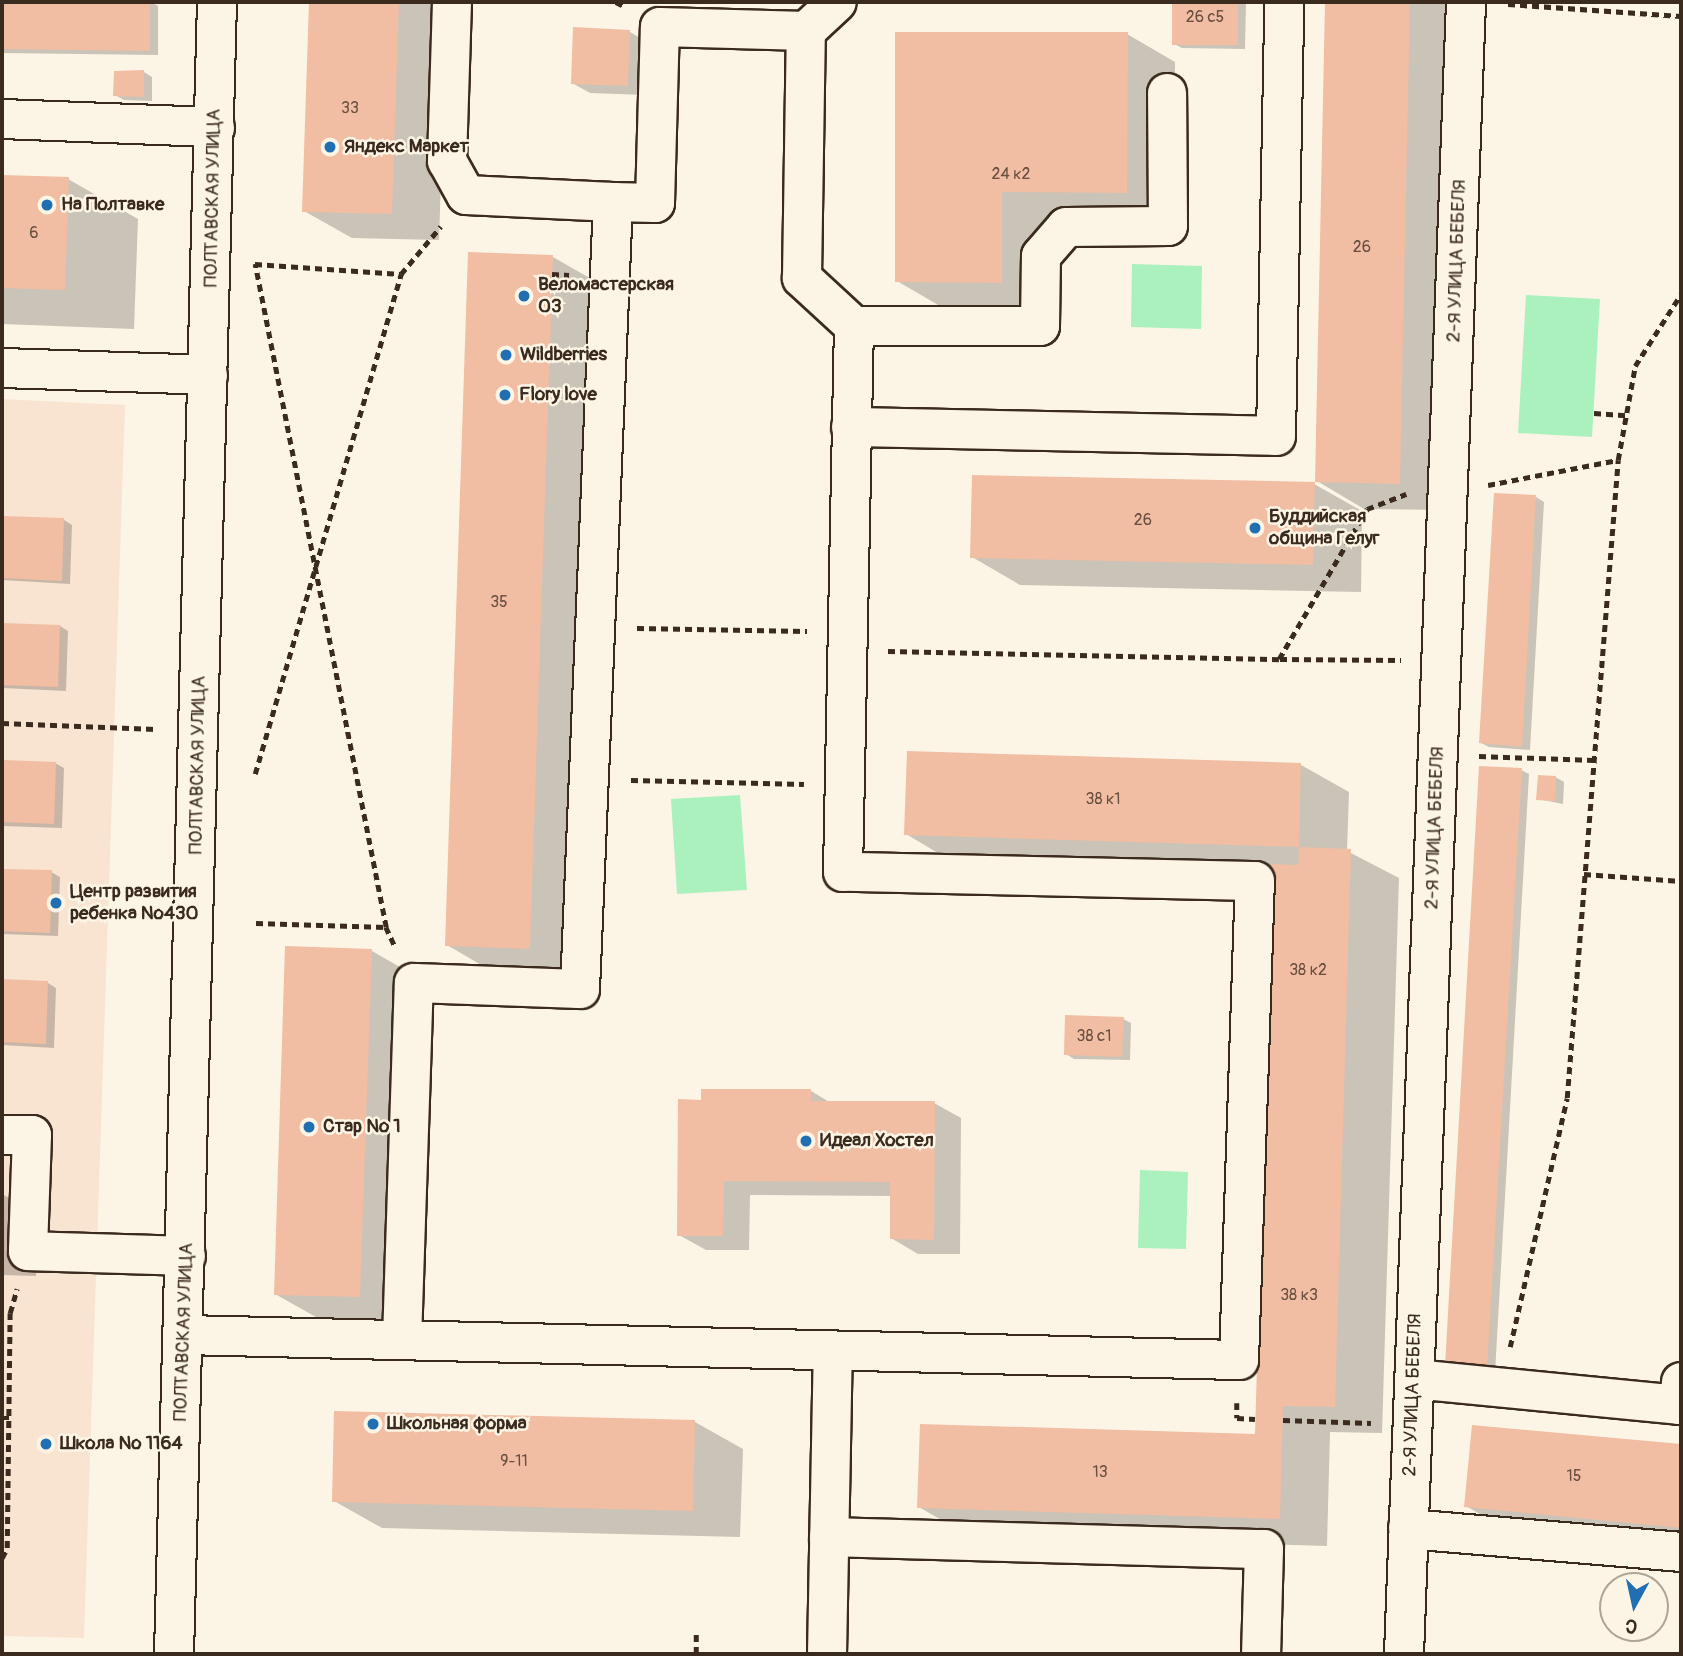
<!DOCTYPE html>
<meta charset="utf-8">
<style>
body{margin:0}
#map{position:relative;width:1683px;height:1656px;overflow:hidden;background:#fcf5e5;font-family:Pangolin,sans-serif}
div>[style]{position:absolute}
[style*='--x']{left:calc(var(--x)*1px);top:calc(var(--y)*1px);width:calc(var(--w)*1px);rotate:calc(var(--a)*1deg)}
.built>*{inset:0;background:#f9e4d1}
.green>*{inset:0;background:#abf1bd}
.shadow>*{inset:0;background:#0003}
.building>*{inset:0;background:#f1bda3}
.path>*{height:4.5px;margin-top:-2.25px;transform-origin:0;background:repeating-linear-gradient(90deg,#3b2a1e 0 7px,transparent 0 12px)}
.roads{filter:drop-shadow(2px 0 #3b2a1e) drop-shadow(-2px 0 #3b2a1e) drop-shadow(0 2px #3b2a1e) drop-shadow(0 -2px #3b2a1e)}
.minor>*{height:38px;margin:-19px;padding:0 19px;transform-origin:19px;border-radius:19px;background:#fcf5e5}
.dots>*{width:19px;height:19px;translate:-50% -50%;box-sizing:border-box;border:4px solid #fcf5e5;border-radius:50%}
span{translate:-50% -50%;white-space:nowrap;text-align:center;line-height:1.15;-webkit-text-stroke:5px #fcf5e5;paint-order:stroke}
.number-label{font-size:16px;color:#684f3f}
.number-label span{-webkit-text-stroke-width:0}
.poi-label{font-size:19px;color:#3b2a1e;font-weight:700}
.left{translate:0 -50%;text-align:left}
.street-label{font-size:19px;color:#3b2a1e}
.frame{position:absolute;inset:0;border:4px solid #3b2a1e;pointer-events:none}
.north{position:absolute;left:1599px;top:1572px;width:70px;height:70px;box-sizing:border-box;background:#fcf5e5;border:2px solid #afa495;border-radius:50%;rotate:188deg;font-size:19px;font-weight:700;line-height:28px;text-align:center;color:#3b2a1e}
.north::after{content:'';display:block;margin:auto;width:24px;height:32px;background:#1f6fb2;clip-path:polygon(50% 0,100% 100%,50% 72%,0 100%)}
</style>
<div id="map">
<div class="built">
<div style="clip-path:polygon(2px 399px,125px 405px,84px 1638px,2px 1636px)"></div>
</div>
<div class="green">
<div style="clip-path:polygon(1132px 264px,1202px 266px,1201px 329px,1131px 327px)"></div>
<div style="clip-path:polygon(1526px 295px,1600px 299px,1592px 437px,1518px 433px)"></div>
<div style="clip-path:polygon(740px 795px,747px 890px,677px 894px,671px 799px)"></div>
<div style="clip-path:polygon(1140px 1170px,1188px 1172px,1186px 1249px,1138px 1248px)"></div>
</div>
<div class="shadow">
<div style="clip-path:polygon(2px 2px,151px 2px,158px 6px,158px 55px,2px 53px)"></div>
<div style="clip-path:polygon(311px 2px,447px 2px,439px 240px,352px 238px,304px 211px)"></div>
<div style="clip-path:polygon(1174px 2px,1246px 2px,1245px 49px,1182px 48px,1174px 44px)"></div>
<div style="clip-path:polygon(1327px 2px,1458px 2px,1447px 510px,1364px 509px,1317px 481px)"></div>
<div style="clip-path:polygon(630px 32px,647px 42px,645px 95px,590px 93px,572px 83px)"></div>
<div style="clip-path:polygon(1127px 34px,1175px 62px,1174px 219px,1049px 219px,1049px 309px,945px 309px,897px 281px)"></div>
<div style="clip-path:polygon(144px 72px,152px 77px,152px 101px,124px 100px,115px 95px)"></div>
<div style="clip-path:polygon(2px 177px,68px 179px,138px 219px,134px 329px,2px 324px)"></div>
<div style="clip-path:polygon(553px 257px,600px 284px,577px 976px,495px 973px,447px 945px)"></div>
<div style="clip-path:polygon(1314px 484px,1362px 511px,1361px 592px,1020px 585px,972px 557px)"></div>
<div style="clip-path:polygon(1536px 497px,1544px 502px,1530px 750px,1489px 747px,1481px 743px)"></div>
<div style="clip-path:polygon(2px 518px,64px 520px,72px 525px,70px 584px,2px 580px)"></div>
<div style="clip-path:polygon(2px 625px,60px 626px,68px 631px,66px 691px,2px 688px)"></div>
<div style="clip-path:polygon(2px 761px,55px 763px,64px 768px,62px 828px,2px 826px)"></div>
<div style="clip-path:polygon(1301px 765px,1349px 792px,1347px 851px,1399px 878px,1382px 1433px,1330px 1432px,1327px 1546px,967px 1535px,919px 1507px,1256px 1436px,1273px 871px,953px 862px,906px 834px)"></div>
<div style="clip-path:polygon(1521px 770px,1529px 774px,1495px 1373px,1455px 1370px)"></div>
<div style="clip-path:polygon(1555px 777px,1564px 782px,1563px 804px,1538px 799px)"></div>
<div style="clip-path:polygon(2px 870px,51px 872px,60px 877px,58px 936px,2px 934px)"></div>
<div style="clip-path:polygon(372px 951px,419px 978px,408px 1324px,323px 1321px,275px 1294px)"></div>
<div style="clip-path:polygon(2px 981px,48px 983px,56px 988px,54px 1048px,2px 1045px)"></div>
<div style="clip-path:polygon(1123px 1019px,1131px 1023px,1130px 1060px,1074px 1059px,1066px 1054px)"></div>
<div style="clip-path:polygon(811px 1091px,831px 1103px,934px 1103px,961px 1118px,960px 1254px,918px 1254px,891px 1238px,892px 1196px,750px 1195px,749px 1250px,706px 1250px,679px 1235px,703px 1101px)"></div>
<div style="clip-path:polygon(2px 1194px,38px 1214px,36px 1276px,2px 1275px)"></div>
<div style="clip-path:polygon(695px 1422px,743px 1449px,740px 1537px,382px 1528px,334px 1501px)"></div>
<div style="clip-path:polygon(1473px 1427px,1681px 1446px,1681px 1550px,1514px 1534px,1466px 1506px)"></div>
</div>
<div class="building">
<div style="clip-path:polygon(2px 2px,150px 2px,150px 51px,2px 49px)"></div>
<div style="clip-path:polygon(309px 2px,399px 2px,392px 214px,302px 212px)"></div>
<div style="clip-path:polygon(1172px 2px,1238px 2px,1238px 45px,1172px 45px)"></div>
<div style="clip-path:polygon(1325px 2px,1410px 2px,1400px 484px,1315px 482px)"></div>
<div style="clip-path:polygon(573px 27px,630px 30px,628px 86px,571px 84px)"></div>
<div style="clip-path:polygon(895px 32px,1128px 32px,1127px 193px,1002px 192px,1002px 283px,895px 282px)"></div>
<div style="clip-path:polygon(144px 70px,144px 97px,113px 96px,114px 71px)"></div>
<div style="clip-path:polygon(2px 175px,69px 177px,65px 290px,2px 288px)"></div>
<div style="clip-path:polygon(468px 252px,553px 255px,530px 949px,445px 946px)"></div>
<div style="clip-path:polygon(972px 475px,1315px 482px,1313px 565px,970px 558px)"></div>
<div style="clip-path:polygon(1494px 493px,1536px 495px,1522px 747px,1479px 743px)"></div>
<div style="clip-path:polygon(2px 516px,64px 518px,62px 581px,2px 578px)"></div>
<div style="clip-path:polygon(2px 623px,60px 625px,58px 687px,2px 685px)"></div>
<div style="clip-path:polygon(907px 751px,1301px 763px,1299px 847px,904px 835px)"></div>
<div style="clip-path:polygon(2px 760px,56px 762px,54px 824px,2px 822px)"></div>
<div style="clip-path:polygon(1479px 766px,1522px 768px,1487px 1369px,1445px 1366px)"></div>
<div style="clip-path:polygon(1538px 775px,1556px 776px,1555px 801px,1536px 800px)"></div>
<div style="clip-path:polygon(1299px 847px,1351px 849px,1335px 1407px,1283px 1406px,1280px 1519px,917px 1508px,920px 1424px,1255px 1434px,1272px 864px,1298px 865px)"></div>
<div style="clip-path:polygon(2px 869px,52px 870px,50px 933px,2px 931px)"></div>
<div style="clip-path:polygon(285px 946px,372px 949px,360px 1297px,274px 1295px)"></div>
<div style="clip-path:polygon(2px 979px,48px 981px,46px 1044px,2px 1042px)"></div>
<div style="clip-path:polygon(1065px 1015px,1124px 1017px,1122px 1057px,1064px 1055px)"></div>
<div style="clip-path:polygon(701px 1089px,811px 1089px,811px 1101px,935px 1101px,934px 1240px,890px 1239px,890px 1182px,724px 1181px,723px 1236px,677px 1236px,678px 1099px,701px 1100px)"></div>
<div style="clip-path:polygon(334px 1411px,695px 1420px,693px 1511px,332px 1502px)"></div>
<div style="clip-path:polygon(1472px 1425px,1681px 1444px,1681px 1528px,1464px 1507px)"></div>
</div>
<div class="path">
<div style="--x:616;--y:2;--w:11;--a:27"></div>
<div style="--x:1508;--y:4;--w:173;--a:4"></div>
<div style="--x:552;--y:274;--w:17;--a:3"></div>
<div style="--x:1594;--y:413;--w:32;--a:4"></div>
<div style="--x:1488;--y:485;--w:132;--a:-10.9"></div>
<div style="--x:1618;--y:460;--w:96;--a:-79.7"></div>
<div style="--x:1635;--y:366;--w:85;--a:-57.4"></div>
<div style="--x:637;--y:628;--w:170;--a:1"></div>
<div style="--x:888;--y:651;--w:391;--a:1.2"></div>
<div style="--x:1279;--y:659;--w:174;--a:-59.6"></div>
<div style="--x:1367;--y:509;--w:42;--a:-21"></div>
<div style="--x:1280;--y:659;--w:121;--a:0.5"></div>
<div style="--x:2;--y:723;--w:154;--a:2.2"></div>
<div style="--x:1479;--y:756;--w:115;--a:2"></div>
<div style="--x:255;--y:774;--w:521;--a:-73.72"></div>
<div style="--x:631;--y:780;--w:173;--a:1.3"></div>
<div style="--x:1584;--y:874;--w:97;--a:4.1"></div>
<div style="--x:256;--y:923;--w:130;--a:1.8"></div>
<div style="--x:386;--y:927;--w:23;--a:65"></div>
<div style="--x:386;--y:927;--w:676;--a:-101.18"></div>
<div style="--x:255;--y:264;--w:146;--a:3.9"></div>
<div style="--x:401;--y:274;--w:62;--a:-50.2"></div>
<div style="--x:1510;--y:1347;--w:255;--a:-77.1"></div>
<div style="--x:1567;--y:1098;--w:640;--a:-85.43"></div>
<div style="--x:1237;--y:1403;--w:15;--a:90"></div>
<div style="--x:1237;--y:1418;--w:18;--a:3"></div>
<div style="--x:2;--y:1418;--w:7;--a:0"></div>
<div style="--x:1283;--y:1420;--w:88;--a:2"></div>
<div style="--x:2;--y:1558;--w:11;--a:-63"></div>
<div style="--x:7;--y:1548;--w:235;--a:-89.3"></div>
<div style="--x:10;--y:1313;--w:25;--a:-74"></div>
<div style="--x:696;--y:1654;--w:24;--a:-90"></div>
</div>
<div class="roads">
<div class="minor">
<div style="--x:2;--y:119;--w:213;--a:2.2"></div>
<div style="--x:613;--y:202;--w:42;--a:1.4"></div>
<div style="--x:655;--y:203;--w:176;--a:-88.4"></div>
<div style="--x:660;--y:27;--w:146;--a:1.6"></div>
<div style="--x:854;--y:326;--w:186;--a:0"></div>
<div style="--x:1040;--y:326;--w:70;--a:-89.2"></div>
<div style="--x:1041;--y:256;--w:38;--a:-49"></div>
<div style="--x:1066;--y:227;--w:102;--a:-0.6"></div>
<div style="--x:1168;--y:226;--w:133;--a:-90.4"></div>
<div style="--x:2;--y:368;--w:206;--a:1.9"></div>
<div style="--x:851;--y:427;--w:425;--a:1.2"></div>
<div style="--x:1276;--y:436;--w:434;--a:-88.9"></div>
<div style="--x:2;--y:1135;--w:30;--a:0"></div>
<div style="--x:32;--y:1135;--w:116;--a:92"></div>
<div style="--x:28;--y:1251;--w:158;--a:1.8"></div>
<div style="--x:184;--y:1335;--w:1055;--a:1.36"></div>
<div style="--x:1239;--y:1360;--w:479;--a:-88.1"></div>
<div style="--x:1255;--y:881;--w:412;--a:-178.7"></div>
<div style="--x:843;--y:872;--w:546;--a:-88.85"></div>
<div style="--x:854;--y:326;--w:71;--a:-137.3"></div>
<div style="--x:802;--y:278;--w:247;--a:-89.1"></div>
<div style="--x:806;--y:31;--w:42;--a:-43.1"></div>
<div style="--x:402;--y:1340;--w:357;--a:-88.1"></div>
<div style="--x:414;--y:983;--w:166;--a:2.1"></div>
<div style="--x:580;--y:989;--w:788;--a:-87.6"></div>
<div style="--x:613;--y:202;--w:147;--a:-177.3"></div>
<div style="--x:466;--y:195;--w:39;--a:-119"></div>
<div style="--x:447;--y:161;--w:159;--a:-88.2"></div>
<div style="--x:1414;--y:1379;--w:266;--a:5.6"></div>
<div style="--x:1679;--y:1405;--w:23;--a:-85"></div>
<div style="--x:1408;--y:1529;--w:274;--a:4.8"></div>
<div style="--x:829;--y:1537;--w:435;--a:1.6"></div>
<div style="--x:1264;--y:1549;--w:105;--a:91.6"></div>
<div style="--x:174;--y:1654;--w:1653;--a:-88.51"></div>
<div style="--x:827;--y:1654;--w:303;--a:-88.9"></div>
<div style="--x:1404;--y:1654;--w:1653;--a:-87.85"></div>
</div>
</div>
<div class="dots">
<div style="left:330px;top:147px;background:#1f6fb2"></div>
<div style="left:47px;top:205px;background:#1f6fb2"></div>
<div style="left:524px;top:296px;background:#1f6fb2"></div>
<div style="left:506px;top:355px;background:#1f6fb2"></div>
<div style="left:505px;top:395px;background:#1f6fb2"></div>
<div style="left:1255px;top:528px;background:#1f6fb2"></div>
<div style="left:56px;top:903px;background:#1f6fb2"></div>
<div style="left:309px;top:1127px;background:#1f6fb2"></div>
<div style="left:806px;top:1141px;background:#1f6fb2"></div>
<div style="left:373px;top:1424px;background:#1f6fb2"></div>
<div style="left:46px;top:1444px;background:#1f6fb2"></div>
</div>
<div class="number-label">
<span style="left:1205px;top:17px">26 с5</span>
<span style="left:350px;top:108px">33</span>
<span style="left:1011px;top:174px">24 к2</span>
<span style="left:34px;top:233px">6</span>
<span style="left:1362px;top:247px">26</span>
<span style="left:1143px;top:520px">26</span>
<span style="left:499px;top:602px">35</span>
<span style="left:1103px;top:799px">38 к1</span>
<span style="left:1308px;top:970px">38 к2</span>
<span style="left:1094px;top:1036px">38 с1</span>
<span style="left:1299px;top:1295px">38 к3</span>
<span style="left:514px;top:1461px">9-11</span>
<span style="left:1100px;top:1472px">13</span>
<span style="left:1574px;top:1476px">15</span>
</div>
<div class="poi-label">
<span class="left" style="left:344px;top:147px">Яндекс Маркет</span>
<span class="left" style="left:61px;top:205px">На Полтавке</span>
<span class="left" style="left:538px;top:296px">Веломастерская<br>03</span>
<span class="left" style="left:520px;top:355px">Wildberries</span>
<span class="left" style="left:519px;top:395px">Flory love</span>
<span class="left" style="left:1269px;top:528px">Буддийская<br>община Гелуг</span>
<span class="left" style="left:70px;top:903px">Центр развития<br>ребенка №430</span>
<span class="left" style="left:323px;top:1127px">Стар № 1</span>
<span class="left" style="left:820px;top:1141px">Идеал Хостел</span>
<span class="left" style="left:387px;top:1424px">Школьная форма</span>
<span class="left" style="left:60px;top:1444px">Школа № 1164</span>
</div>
<div class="street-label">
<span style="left:213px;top:198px;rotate:-89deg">ПОЛТАВСКАЯ УЛИЦА</span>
<span style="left:1457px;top:261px;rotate:-88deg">2-Я УЛИЦА БЕБЕЛЯ</span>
<span style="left:198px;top:765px;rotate:-89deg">ПОЛТАВСКАЯ УЛИЦА</span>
<span style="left:1435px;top:828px;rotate:-88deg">2-Я УЛИЦА БЕБЕЛЯ</span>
<span style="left:184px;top:1332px;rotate:-88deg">ПОЛТАВСКАЯ УЛИЦА</span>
<span style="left:1413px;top:1395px;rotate:-88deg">2-Я УЛИЦА БЕБЕЛЯ</span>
</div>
<div class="frame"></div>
<div class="north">С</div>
</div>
